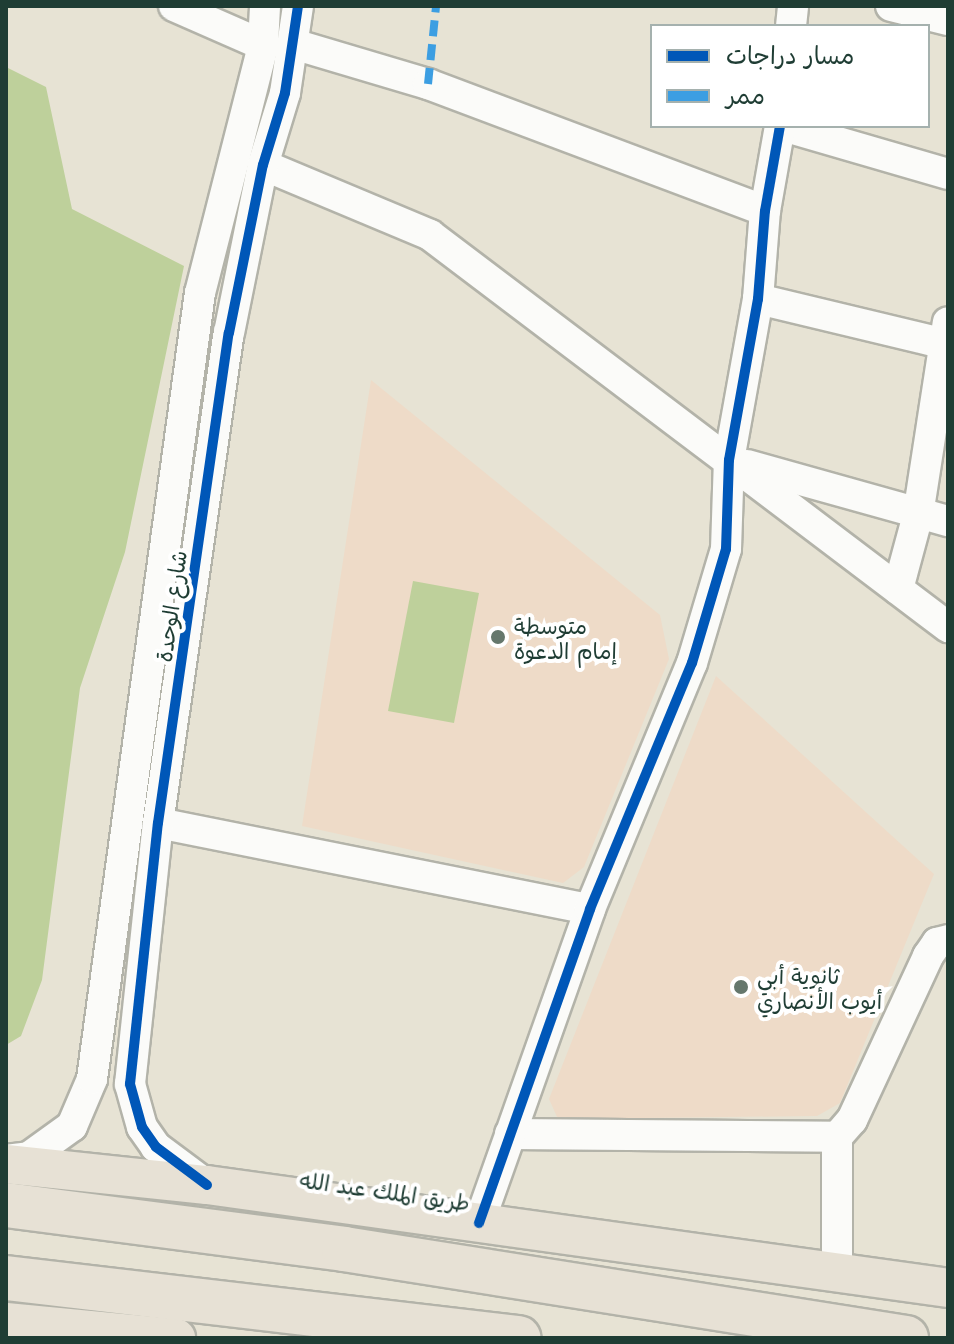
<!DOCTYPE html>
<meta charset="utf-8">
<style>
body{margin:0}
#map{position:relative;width:954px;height:1344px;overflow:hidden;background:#e7e3d4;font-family:"Playpen Sans","Playpen Sans Arabic",sans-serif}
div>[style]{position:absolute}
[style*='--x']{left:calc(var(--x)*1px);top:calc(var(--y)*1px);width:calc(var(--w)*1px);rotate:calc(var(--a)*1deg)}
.built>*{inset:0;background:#eedbc8}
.green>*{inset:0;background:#bed09b}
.roads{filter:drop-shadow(2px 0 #b3b3a9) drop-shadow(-2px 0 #b3b3a9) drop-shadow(0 2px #b3b3a9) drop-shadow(0 -2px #b3b3a9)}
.minor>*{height:30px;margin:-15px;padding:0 15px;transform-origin:15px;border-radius:15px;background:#fbfbf9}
.major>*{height:38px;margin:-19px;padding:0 19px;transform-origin:19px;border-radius:19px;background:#e7e1d5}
.highway>*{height:44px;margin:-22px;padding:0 22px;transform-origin:22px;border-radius:22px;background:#e7e1d5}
.quiet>*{height:8px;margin-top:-4px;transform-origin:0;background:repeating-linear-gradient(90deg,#3c9ee2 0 16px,transparent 0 24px)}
.cycleway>*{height:10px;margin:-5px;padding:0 5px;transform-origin:5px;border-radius:5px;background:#0057b8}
.dots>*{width:22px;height:22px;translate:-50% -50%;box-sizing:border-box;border:4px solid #fff;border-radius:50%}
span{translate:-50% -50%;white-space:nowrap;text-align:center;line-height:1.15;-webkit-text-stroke:8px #fff;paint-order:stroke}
.street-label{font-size:22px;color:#1f3d34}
.poi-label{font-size:22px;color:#1f3d34}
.left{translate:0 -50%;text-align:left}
.frame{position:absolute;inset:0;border:8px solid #1f3d34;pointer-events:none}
.legend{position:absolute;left:650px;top:24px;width:280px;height:104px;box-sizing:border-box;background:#fff;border:2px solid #a5b1ae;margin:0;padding:10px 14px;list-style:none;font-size:24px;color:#1f3d34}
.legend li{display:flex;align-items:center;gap:16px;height:40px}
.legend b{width:40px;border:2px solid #a5b1ae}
</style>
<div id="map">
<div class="built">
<div style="clip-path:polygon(371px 380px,660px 615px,669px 659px,584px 867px,563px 883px,302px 826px)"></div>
<div style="clip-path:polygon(716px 676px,934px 874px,840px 1103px,817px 1116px,558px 1119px,549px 1099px)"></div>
</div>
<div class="green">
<div style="clip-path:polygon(6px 67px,46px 87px,72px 209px,184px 266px,125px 552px,80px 688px,42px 980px,21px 1036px,6px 1045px)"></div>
<div style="clip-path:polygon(413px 581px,479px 593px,454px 723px,388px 711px)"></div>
</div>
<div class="roads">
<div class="minor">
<div style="--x:174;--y:6;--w:97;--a:23.7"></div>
<div style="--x:891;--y:6;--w:59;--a:13.8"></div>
<div style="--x:791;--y:26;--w:20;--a:-84"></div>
<div style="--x:293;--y:44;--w:141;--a:16.5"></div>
<div style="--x:428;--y:84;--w:360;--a:20.6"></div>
<div style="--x:783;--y:126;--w:172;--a:16.2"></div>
<div style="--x:263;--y:165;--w:181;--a:22.7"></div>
<div style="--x:430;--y:235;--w:650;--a:37.12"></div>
<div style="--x:758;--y:299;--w:192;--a:13.5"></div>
<div style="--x:747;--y:465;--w:209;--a:15.6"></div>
<div style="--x:898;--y:589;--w:77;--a:-74.9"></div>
<div style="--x:918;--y:515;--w:195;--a:-81.2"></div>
<div style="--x:158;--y:823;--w:440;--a:11.3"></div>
<div style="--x:510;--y:1134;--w:327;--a:0.5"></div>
<div style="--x:837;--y:1137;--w:23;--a:-49"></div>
<div style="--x:852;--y:1120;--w:181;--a:-65.1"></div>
<div style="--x:928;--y:956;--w:16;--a:-55"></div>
<div style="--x:937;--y:943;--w:11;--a:-15"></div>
<div style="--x:6;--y:1160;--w:23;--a:-7"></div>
<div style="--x:29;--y:1157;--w:53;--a:-35.8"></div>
<div style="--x:72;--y:1126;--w:51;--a:-66.9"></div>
<div style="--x:92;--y:1079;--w:793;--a:-82.18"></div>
<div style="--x:200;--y:293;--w:256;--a:-75.7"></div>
<div style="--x:263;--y:45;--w:39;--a:-87"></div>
<div style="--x:207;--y:1185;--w:64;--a:-143.3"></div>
<div style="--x:156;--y:1147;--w:24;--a:-125"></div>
<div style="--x:142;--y:1127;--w:45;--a:-105.6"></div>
<div style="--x:130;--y:1084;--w:262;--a:-83.9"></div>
<div style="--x:158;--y:823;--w:495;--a:-81.8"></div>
<div style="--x:229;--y:333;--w:171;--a:-78.6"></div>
<div style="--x:263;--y:165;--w:75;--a:-73"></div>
<div style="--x:285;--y:93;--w:88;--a:-81.5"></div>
<div style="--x:479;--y:1223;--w:333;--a:-70.5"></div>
<div style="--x:590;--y:909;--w:266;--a:-67.5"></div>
<div style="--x:692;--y:663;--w:119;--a:-73.4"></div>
<div style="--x:726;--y:549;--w:89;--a:-88.1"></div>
<div style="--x:729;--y:460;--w:164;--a:-79.8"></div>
<div style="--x:758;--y:299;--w:88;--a:-85.5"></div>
<div style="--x:765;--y:211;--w:86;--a:-80"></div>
<div style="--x:837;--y:1273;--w:136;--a:-90"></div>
</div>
<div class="major">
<div style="--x:6;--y:1164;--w:202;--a:6"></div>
<div style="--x:207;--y:1185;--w:748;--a:7.91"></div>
<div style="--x:6;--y:1322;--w:171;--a:5.4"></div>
</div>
<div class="highway">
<div style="--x:6;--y:1205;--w:341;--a:7.4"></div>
<div style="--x:344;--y:1249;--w:569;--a:9"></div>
<div style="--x:6;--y:1278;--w:516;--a:6.68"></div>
</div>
</div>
<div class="quiet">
<div style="--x:428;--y:84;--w:78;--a:-84.1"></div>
</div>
<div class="cycleway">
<div style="--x:207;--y:1185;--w:64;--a:-143.3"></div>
<div style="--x:156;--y:1147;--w:24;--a:-125"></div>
<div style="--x:142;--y:1127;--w:45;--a:-105.6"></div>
<div style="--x:130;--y:1084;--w:262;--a:-83.9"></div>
<div style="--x:158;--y:823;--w:495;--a:-81.8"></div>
<div style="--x:229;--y:333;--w:171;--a:-78.6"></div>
<div style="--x:263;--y:165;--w:75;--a:-73"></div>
<div style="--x:285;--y:93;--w:88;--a:-81.5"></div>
<div style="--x:479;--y:1223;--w:333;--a:-70.5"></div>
<div style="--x:590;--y:909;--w:266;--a:-67.5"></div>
<div style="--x:692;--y:663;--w:119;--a:-73.4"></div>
<div style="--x:726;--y:549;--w:89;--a:-88.1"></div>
<div style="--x:729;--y:460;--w:164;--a:-79.8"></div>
<div style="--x:758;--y:299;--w:88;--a:-85.5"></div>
<div style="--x:765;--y:211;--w:86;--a:-80"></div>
</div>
<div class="dots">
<div style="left:498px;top:637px;background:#65776c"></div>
<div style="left:741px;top:987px;background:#65776c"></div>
</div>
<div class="street-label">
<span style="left:170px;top:606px;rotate:-82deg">شارع الوحدة</span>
<span style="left:385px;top:1190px;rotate:8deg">طريق الملك عبد الله</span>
</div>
<div class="poi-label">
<span class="left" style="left:514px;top:637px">متوسطة<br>إمام الدعوة</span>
<span class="left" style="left:757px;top:987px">ثانوية أبي<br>أيوب الأنصاري</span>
</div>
<div class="frame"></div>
<ul class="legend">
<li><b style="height:10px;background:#0057b8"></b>مسار دراجات</li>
<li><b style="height:10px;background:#3c9ee2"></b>ممر</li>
</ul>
</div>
